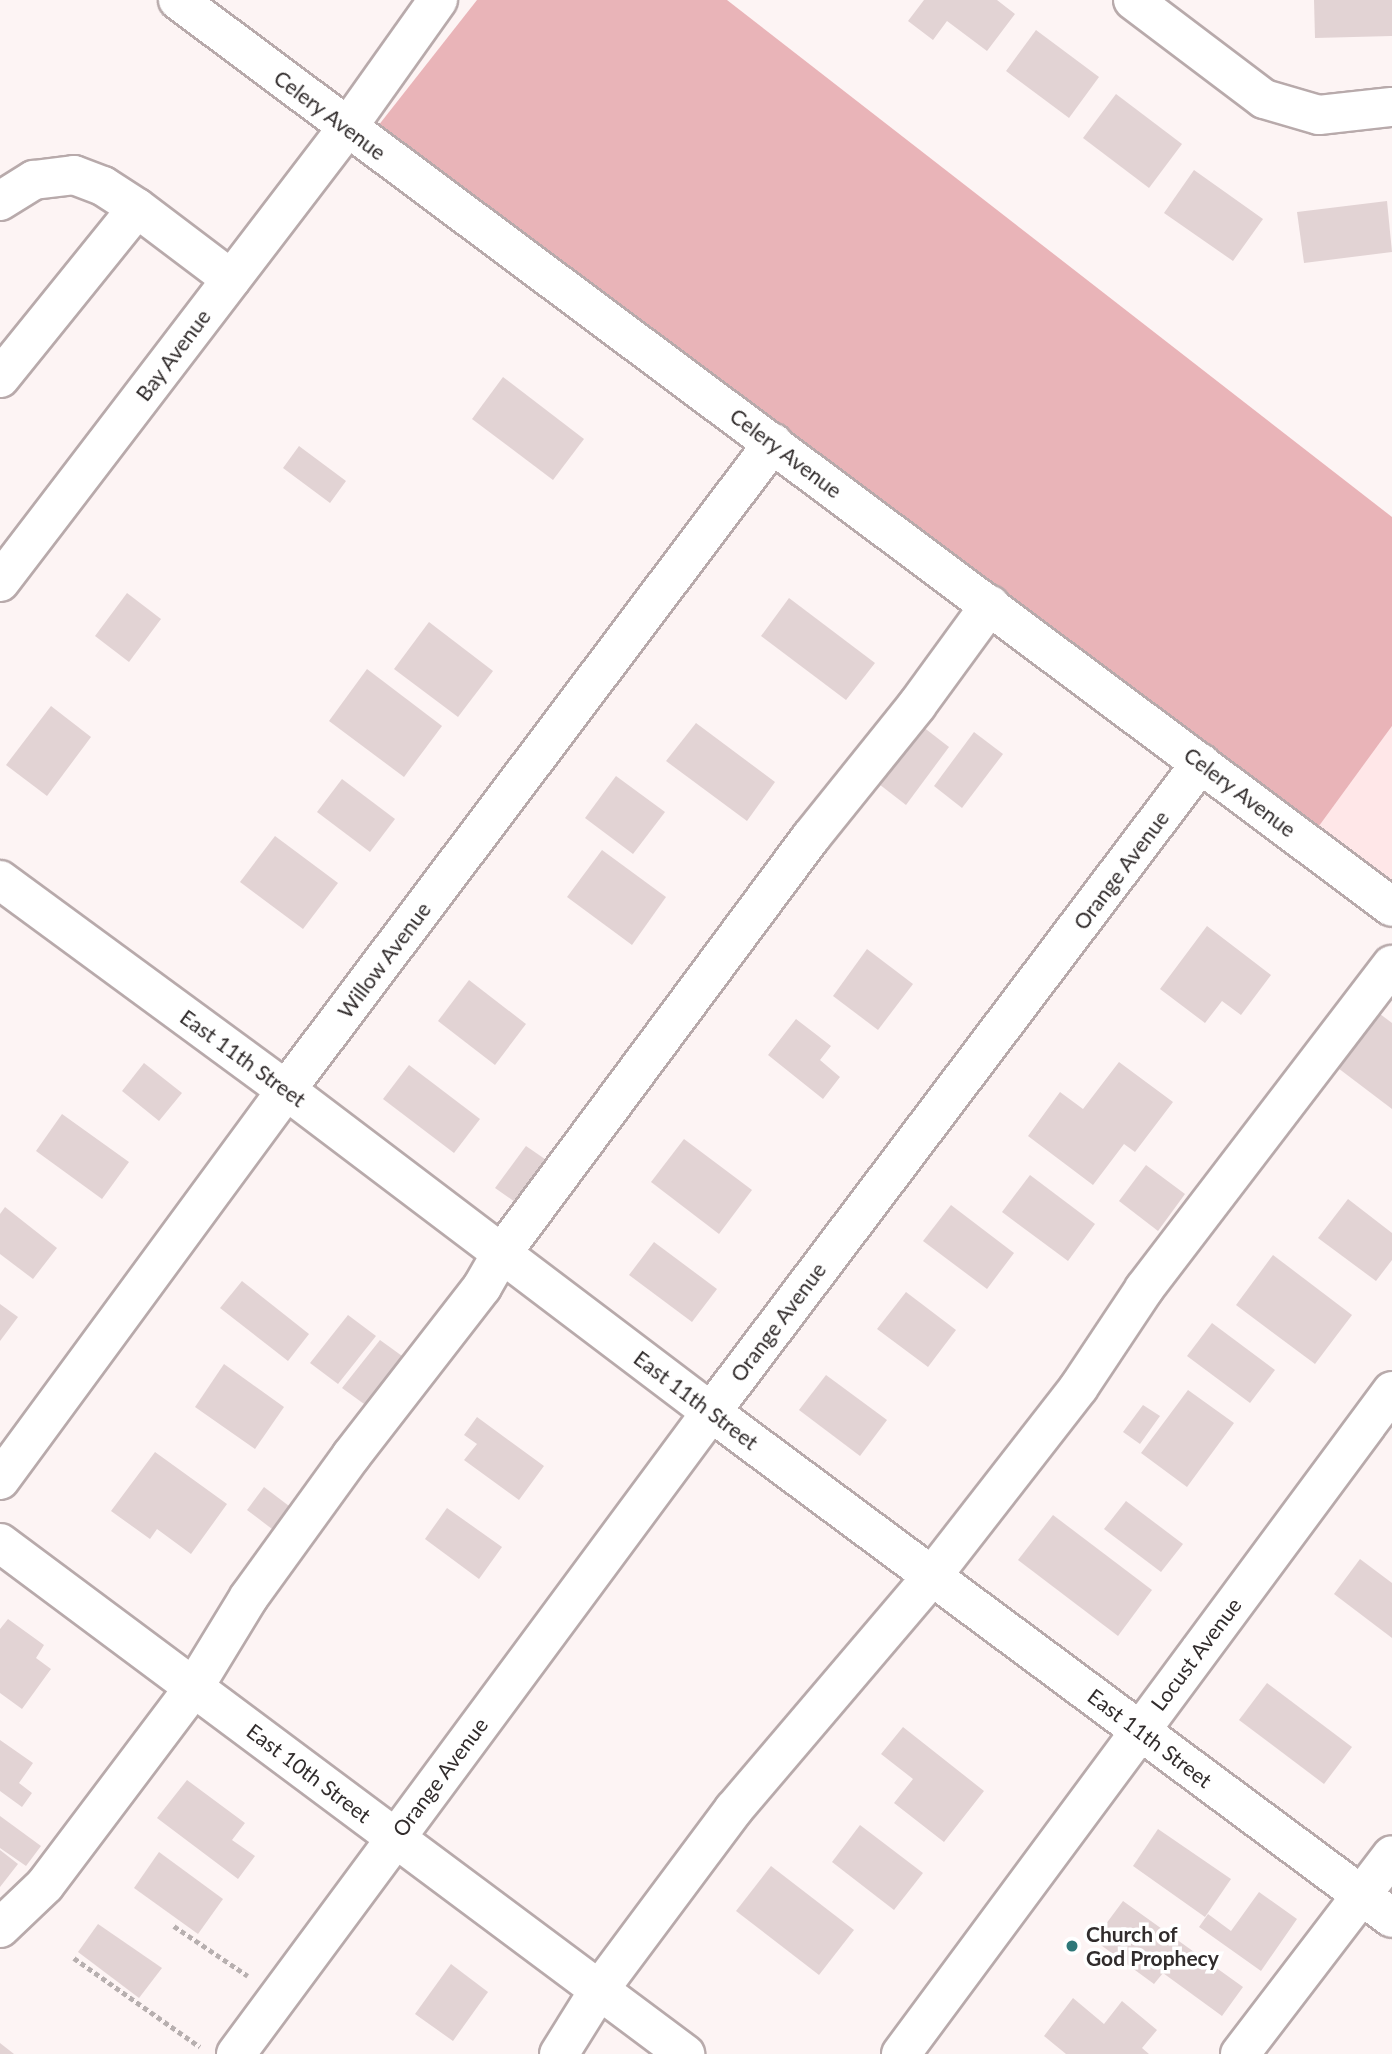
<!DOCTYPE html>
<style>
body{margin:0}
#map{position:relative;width:1392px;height:2054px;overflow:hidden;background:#fdf4f4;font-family:Lato,sans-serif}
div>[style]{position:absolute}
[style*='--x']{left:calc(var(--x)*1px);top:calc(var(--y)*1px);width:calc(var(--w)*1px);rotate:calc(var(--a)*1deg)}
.built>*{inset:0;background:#ffe7e8}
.green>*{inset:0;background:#e9b4b8}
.building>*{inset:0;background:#e2d3d4}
.path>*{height:4.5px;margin-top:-2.25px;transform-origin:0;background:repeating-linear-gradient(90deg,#b7afaf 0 5px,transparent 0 8.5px)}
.roads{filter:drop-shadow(2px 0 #b8aaab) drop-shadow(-2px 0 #b8aaab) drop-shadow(0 2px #b8aaab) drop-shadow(0 -2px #b8aaab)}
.minor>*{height:38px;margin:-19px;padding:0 19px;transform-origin:19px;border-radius:19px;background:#fff}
.major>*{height:38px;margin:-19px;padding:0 19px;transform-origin:19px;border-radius:19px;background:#fff}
.dots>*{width:19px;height:19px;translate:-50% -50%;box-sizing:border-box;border:4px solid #fff;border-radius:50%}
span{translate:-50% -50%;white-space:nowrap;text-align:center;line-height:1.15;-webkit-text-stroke:7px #fff;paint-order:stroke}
.street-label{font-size:21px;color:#312c2c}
.poi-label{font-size:21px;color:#312c2c;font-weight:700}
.left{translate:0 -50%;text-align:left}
</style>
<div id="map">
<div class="built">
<div style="clip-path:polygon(1392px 726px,1392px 881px,1319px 826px)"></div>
</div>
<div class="green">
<div style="clip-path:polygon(477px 0,727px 0,1392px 517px,1392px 726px,1319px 826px,378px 126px)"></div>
</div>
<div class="building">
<div style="clip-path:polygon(924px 0,997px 0,1015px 14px,987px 51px,947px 21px,933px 40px,908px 21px)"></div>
<div style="clip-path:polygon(1314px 0,1392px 0,1392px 36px,1315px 38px)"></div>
<div style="clip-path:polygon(1036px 30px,1099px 77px,1069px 118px,1006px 71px)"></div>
<div style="clip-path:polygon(1116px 94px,1182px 144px,1149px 188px,1083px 138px)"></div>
<div style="clip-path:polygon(1194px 170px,1263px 219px,1233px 261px,1164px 213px)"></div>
<div style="clip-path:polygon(1387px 201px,1392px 252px,1304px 263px,1297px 212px)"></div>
<div style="clip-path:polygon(503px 377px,584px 439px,553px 480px,472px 419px)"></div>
<div style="clip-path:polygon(299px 446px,346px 481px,330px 503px,283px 468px)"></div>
<div style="clip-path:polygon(127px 593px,161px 619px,129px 662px,95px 636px)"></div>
<div style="clip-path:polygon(789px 598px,875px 663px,846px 700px,761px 636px)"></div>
<div style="clip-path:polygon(429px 622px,493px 671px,458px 717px,394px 669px)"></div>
<div style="clip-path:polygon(367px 669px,442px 726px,404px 777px,329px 721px)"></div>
<div style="clip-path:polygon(51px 706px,91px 737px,47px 796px,6px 765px)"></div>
<div style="clip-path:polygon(696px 723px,775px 782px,747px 821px,666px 761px)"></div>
<div style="clip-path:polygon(918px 723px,949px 747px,906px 805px,875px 781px)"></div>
<div style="clip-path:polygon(974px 732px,1003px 754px,962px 808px,934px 786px)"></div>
<div style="clip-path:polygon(616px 776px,665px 812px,633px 854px,585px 818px)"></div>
<div style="clip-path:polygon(342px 779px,395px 819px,370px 852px,317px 812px)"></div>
<div style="clip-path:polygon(275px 836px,338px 883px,303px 929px,240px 882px)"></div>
<div style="clip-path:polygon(602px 850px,666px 897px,632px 945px,567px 897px)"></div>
<div style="clip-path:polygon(1207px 926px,1271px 975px,1241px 1015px,1222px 1001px,1205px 1023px,1160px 989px)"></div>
<div style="clip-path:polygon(867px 949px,913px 984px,878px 1030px,833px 996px)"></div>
<div style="clip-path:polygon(469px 980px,526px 1024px,495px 1065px,438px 1021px)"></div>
<div style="clip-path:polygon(1376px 1011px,1392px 1023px,1392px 1109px,1334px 1065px)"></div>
<div style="clip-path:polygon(796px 1019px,831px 1046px,820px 1060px,840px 1077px,823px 1099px,768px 1055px)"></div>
<div style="clip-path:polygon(1119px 1062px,1173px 1102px,1135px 1152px,1124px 1144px,1093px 1185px,1028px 1136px,1060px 1092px,1083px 1109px)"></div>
<div style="clip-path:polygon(144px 1063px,182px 1093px,159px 1121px,122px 1091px)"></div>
<div style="clip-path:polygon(409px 1065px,480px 1119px,454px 1153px,383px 1099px)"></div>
<div style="clip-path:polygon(62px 1114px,129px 1162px,102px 1199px,36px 1151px)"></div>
<div style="clip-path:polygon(684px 1139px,752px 1190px,719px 1234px,651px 1182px)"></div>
<div style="clip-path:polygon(526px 1146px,555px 1166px,525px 1209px,495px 1188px)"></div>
<div style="clip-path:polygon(1146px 1165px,1185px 1194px,1158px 1231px,1119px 1201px)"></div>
<div style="clip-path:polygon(1030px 1175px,1095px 1224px,1068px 1261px,1002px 1212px)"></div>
<div style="clip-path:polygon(1348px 1199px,1392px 1233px,1392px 1260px,1376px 1281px,1318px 1238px)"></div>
<div style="clip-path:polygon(951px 1205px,1014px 1253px,987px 1289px,923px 1241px)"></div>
<div style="clip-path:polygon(5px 1207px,57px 1248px,33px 1279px,0 1254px,0 1214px)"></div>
<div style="clip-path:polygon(654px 1242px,717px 1289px,692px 1322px,629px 1275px)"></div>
<div style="clip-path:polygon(1273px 1255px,1352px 1315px,1315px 1364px,1236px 1305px)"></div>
<div style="clip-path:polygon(242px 1281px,309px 1334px,288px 1361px,220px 1308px)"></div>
<div style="clip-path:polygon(906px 1292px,956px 1330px,928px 1367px,877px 1329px)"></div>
<div style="clip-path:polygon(0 1304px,18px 1317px,0 1341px)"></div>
<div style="clip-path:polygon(348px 1315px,376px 1336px,338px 1384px,310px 1363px)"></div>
<div style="clip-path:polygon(1212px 1323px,1275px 1370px,1250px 1403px,1187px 1356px)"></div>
<div style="clip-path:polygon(380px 1340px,409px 1361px,371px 1409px,342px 1388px)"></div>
<div style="clip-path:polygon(224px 1364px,284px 1407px,255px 1449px,195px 1407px)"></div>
<div style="clip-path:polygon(826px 1375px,887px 1420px,860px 1456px,799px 1410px)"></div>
<div style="clip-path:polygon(1188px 1390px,1234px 1423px,1187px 1487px,1141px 1453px)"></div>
<div style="clip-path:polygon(1143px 1405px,1160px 1416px,1140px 1444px,1123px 1432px)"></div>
<div style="clip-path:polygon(477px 1417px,544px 1466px,519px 1500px,464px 1460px,477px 1444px,464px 1435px)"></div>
<div style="clip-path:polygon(155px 1452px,227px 1504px,191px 1554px,157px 1529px,150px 1539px,111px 1511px)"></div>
<div style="clip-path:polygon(264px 1487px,293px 1509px,276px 1532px,247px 1510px)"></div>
<div style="clip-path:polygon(1126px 1501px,1183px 1544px,1161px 1572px,1104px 1529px)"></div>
<div style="clip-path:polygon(447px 1508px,502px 1547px,479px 1579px,425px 1539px)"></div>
<div style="clip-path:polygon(1053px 1515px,1152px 1590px,1118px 1636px,1018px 1560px)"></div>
<div style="clip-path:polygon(1360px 1559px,1392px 1583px,1392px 1638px,1334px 1594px)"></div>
<div style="clip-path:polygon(8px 1619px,44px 1645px,36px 1658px,51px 1669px,22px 1709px,0 1693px,0 1629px)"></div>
<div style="clip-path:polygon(1267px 1683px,1352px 1747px,1324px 1784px,1239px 1720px)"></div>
<div style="clip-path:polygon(903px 1727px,984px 1791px,944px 1842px,894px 1803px,913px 1779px,881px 1754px)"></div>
<div style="clip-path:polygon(0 1740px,33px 1763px,19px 1783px,32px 1793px,22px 1807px,0 1791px)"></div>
<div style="clip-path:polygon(187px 1780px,245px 1823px,232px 1840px,255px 1856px,238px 1879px,157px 1818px)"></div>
<div style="clip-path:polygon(0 1816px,41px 1846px,26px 1866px,0 1848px)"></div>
<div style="clip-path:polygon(860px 1825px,923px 1873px,894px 1910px,832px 1862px)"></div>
<div style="clip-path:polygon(1158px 1829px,1231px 1879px,1205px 1917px,1133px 1866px)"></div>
<div style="clip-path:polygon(0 1850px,18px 1864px,0 1887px)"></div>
<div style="clip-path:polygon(159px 1852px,223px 1899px,198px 1934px,134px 1888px)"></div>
<div style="clip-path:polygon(771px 1866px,854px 1930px,819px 1975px,736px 1911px)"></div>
<div style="clip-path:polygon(1259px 1892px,1297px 1919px,1261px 1971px,1199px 1927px,1208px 1914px,1231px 1931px)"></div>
<div style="clip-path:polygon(1123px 1901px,1243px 1987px,1222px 2016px,1163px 1973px,1154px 1984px,1094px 1940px)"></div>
<div style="clip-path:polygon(98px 1924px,162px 1968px,139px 1998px,78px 1952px)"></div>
<div style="clip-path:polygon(451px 1964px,488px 1992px,453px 2041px,415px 2014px)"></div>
<div style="clip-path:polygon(1073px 1998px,1104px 2024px,1122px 2001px,1157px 2030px,1142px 2048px,1149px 2054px,1066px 2054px,1044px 2036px)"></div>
<div style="clip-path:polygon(0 2043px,14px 2054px,0 2054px)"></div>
</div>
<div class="path">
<div style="--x:174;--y:1926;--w:89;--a:34"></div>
<div style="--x:74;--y:1958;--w:154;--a:35.2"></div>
</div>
<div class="roads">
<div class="minor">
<div style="--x:1133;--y:0;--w:164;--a:37.1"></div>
<div style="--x:1264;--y:99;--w:57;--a:16.2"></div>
<div style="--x:1319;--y:115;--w:73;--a:-6.3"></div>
<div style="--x:0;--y:201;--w:40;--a:-32"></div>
<div style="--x:34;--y:180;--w:40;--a:-7.1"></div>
<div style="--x:74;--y:175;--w:31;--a:21"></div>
<div style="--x:103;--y:186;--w:40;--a:32.9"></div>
<div style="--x:137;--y:208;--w:118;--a:37.1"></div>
<div style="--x:0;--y:378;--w:218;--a:-51.1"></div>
<div style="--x:0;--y:582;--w:571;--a:-52.61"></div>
<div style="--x:347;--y:128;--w:157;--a:-54.6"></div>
<div style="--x:0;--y:880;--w:355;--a:36.3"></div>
<div style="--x:286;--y:1090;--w:533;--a:37.15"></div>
<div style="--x:711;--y:1412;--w:848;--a:36.61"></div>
<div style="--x:0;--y:1480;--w:484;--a:-53.7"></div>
<div style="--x:286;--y:1090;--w:810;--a:-53.03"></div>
<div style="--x:0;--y:1543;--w:855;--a:36.72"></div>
<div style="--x:0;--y:1928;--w:62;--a:-43.7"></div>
<div style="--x:45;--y:1885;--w:248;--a:-53"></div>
<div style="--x:194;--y:1687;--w:105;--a:-58.6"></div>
<div style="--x:249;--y:1597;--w:174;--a:-54.1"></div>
<div style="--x:351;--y:1456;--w:214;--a:-52.2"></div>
<div style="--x:482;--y:1287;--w:39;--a:-60"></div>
<div style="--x:502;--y:1253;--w:518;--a:-53.4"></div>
<div style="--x:811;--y:837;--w:169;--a:-51.2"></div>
<div style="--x:917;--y:705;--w:124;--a:-53.9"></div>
<div style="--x:236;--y:2054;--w:799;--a:-53.5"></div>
<div style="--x:711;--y:1412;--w:813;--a:-52.95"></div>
<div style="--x:559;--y:2054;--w:75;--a:-58"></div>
<div style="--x:599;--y:1990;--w:226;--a:-53.3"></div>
<div style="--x:734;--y:1809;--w:306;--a:-49.6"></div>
<div style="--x:932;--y:1576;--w:239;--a:-52.1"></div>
<div style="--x:1079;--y:1387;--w:118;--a:-56.4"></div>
<div style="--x:1144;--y:1289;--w:408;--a:-52.6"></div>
<div style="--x:901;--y:2054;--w:825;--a:-53.48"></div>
<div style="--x:1240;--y:2054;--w:250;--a:-52.6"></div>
</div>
<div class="major">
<div style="--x:178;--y:0;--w:1515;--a:36.76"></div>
</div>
</div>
<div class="dots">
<div style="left:1072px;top:1946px;background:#2e7778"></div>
</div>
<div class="street-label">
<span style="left:330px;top:115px;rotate:37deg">Celery Avenue</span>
<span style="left:173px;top:355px;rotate:-53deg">Bay Avenue</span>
<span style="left:786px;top:453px;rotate:37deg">Celery Avenue</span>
<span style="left:1240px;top:792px;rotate:37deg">Celery Avenue</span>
<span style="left:1121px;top:870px;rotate:-53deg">Orange Avenue</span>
<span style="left:384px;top:960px;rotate:-53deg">Willow Avenue</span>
<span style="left:243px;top:1058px;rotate:36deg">East 11th Street</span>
<span style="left:778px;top:1322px;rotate:-53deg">Orange Avenue</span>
<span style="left:696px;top:1400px;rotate:37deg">East 11th Street</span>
<span style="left:1196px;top:1654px;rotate:-53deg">Locust Avenue</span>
<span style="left:1150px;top:1738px;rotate:37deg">East 11th Street</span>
<span style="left:309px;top:1773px;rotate:37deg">East 10th Street</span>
<span style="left:440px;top:1777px;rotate:-53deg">Orange Avenue</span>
</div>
<div class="poi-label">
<span class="left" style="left:1086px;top:1946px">Church of<br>God Prophecy</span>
</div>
</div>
